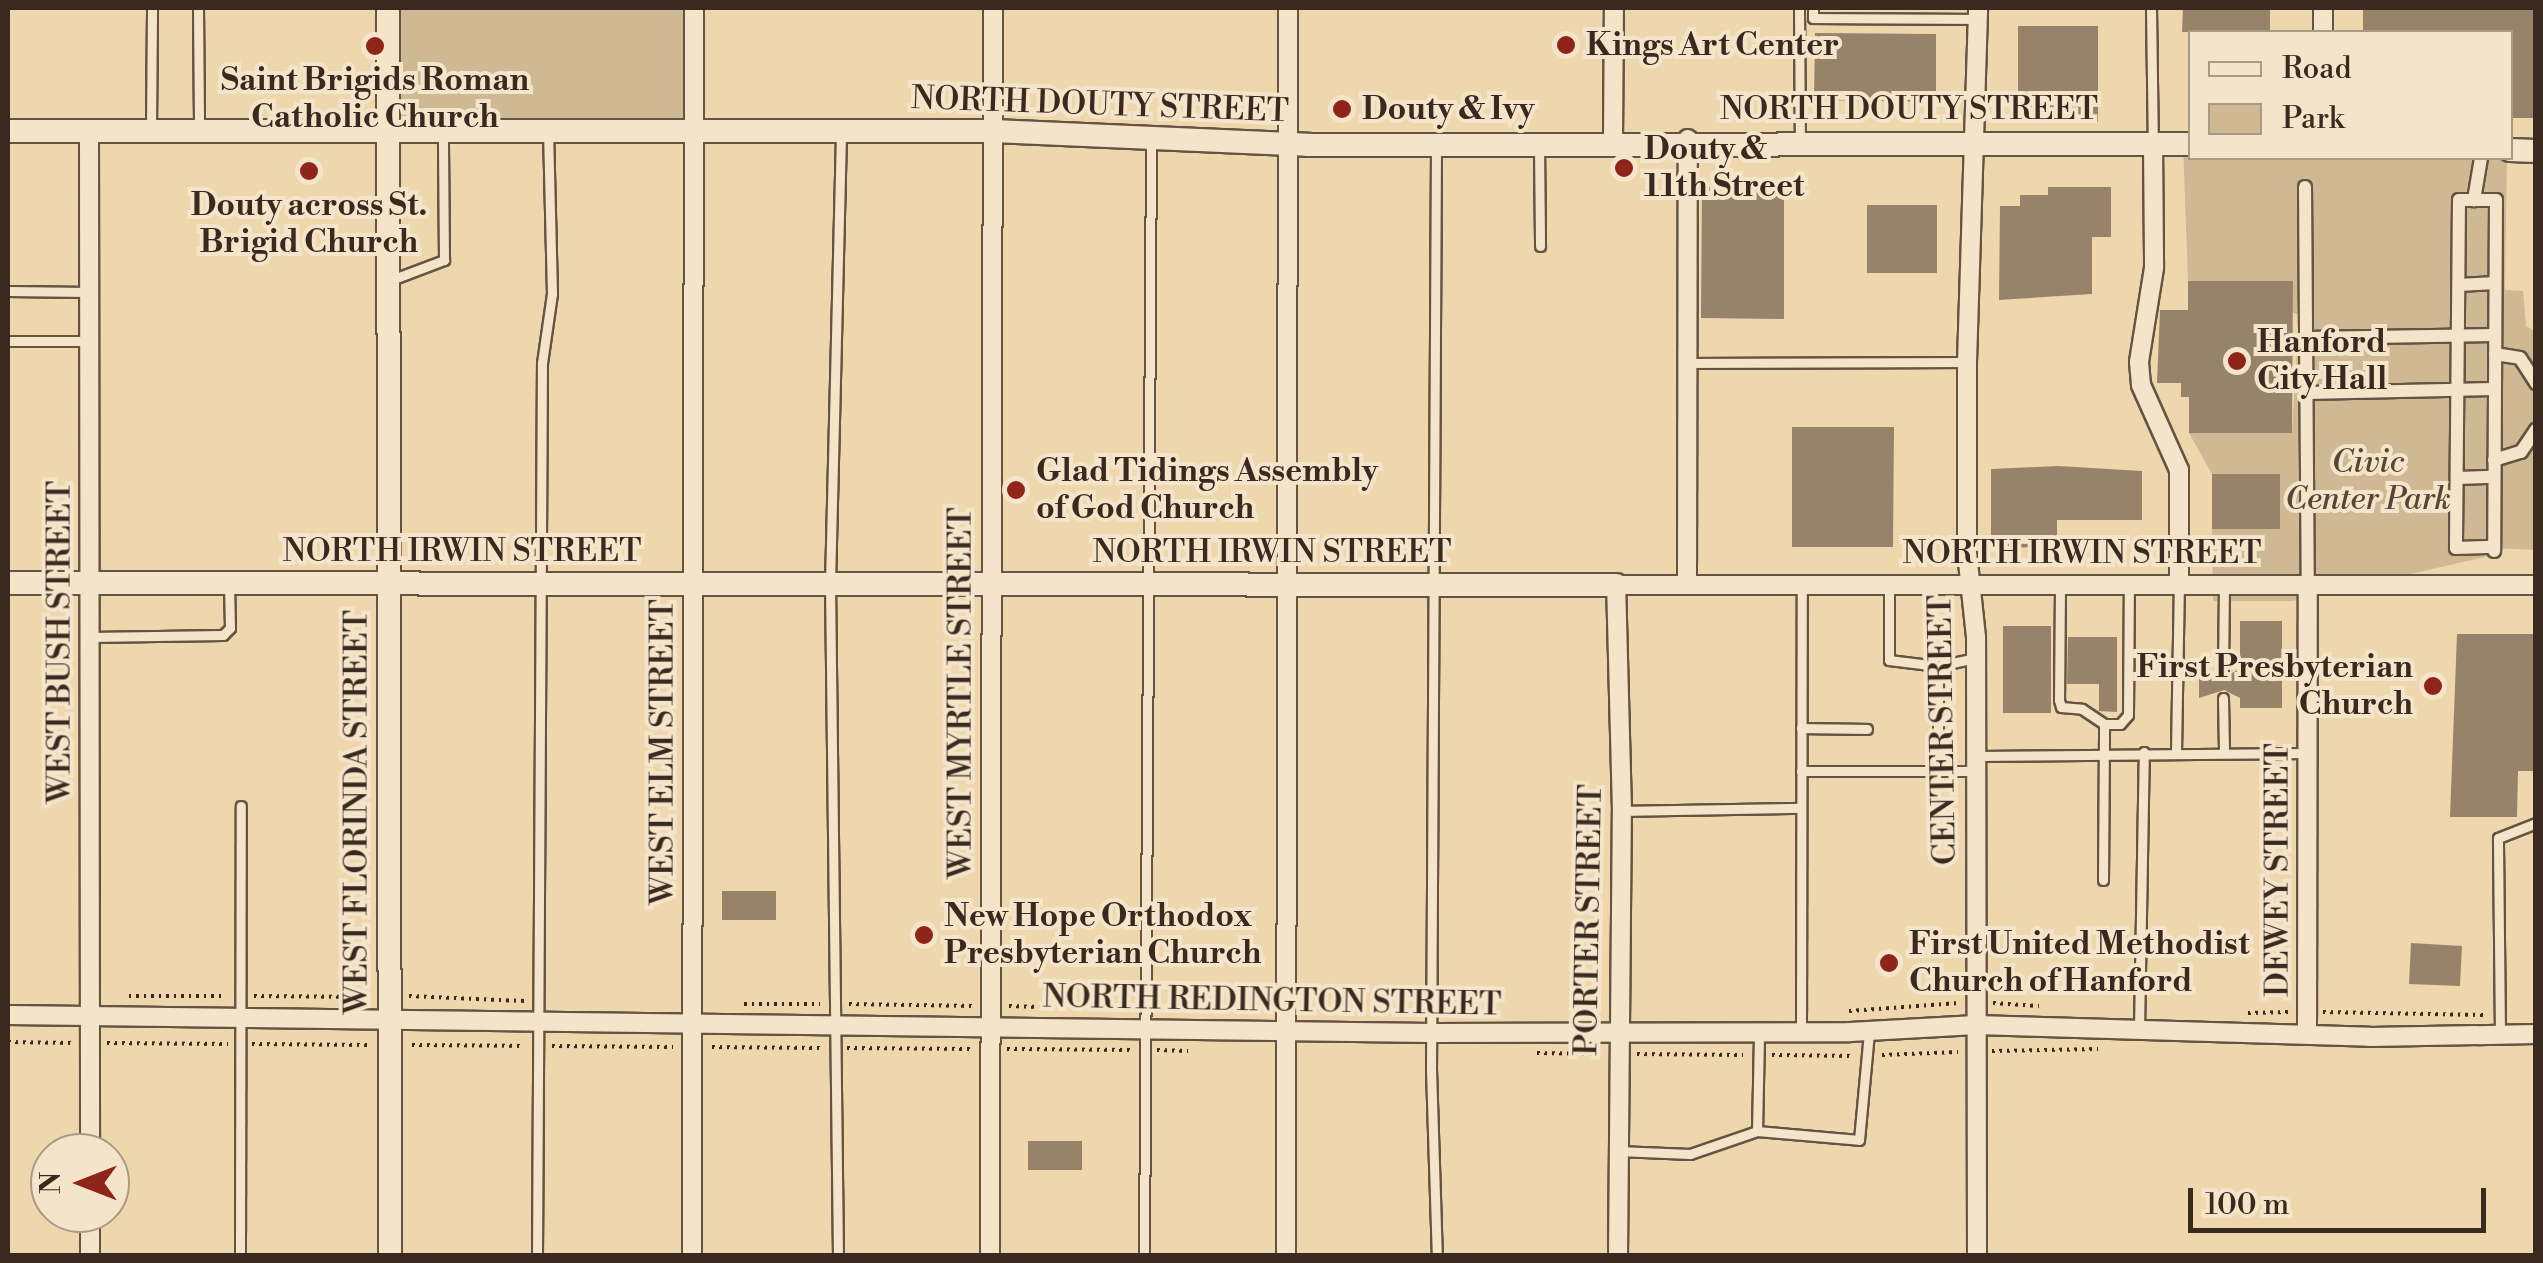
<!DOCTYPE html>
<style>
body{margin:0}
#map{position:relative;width:2543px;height:1263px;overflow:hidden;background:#eed7ad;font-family:"Libre Bodoni",serif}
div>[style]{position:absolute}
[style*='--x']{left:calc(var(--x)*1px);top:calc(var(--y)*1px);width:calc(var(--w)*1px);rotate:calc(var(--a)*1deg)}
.green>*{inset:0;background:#cfb995}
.building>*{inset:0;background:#978369}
.path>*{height:4px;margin-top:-2px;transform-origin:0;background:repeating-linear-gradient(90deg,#39291f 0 2.5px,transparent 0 7.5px)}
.roads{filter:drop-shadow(2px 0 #665442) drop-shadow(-2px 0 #665442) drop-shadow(0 2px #665442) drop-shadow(0 -2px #665442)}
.service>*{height:9px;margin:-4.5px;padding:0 4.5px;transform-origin:4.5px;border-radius:4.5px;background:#f4e5ca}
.pedestrian>*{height:12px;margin:-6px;padding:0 6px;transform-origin:6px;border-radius:6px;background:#f4e5ca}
.minor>*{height:18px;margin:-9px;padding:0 9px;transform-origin:9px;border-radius:9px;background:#f4e5ca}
.tertiary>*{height:22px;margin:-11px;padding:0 11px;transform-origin:11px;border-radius:11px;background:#f4e5ca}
.dots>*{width:28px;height:28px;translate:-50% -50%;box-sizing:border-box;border:5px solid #f4e5ca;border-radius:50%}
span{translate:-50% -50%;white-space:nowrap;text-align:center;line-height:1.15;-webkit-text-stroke:8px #f4e5ca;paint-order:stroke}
.poi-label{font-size:32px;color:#39291f;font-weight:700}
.left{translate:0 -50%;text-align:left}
.right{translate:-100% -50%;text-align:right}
.street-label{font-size:32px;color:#39291f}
.park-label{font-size:32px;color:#574637;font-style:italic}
.frame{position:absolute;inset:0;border:10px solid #39291f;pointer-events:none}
.legend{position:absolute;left:2188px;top:30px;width:325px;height:130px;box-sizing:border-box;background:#f4e5ca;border:2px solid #a99a86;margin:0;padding:12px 18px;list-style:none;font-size:30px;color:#39291f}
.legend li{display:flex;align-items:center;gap:20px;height:50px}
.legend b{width:50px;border:2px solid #a99a86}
.north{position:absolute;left:30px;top:1133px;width:100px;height:100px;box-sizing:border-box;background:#f4e5ca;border:2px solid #a99a86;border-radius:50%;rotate:270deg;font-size:28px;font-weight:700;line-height:40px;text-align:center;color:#39291f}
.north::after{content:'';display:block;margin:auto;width:35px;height:45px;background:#8f2418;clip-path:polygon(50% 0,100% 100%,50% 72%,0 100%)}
.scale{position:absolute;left:2188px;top:1188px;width:298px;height:45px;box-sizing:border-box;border:5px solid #39291f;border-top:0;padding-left:12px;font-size:30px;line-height:35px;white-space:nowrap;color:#39291f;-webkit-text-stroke:8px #f4e5ca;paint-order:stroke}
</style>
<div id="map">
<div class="green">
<div style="clip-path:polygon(398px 8px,694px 8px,694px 129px,390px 129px)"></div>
<div style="clip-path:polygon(2183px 144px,2190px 144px,2190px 158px,2507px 158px,2505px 290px,2523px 291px,2526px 326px,2535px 331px,2535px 550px,2493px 548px,2489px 556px,2292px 601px,2213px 601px,2212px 529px,2280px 529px,2280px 474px,2212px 474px,2189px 433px,2292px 433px,2299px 314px,2293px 313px,2293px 281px,2188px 281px)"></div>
</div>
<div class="building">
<div style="clip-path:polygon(2183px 8px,2270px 8px,2270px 32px,2182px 32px)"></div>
<div style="clip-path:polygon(2363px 8px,2536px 8px,2536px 118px,2510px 118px,2510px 32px,2363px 32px)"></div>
<div style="clip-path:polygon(2018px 26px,2098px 26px,2098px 122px,2018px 122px)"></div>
<div style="clip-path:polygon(1815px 33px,1936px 34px,1936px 102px,1814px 100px)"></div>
<div style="clip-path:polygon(1702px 187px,1784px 187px,1784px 319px,1701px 318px)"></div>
<div style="clip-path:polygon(2048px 187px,2111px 187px,2111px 237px,2092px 237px,2092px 294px,1999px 300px,2000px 206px,2020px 206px,2020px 195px,2048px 195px)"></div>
<div style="clip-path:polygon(1867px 205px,1937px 205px,1937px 273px,1867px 273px)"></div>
<div style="clip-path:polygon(2188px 281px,2293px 281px,2292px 433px,2189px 433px,2189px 397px,2181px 397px,2181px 383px,2157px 383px,2160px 310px,2188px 310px)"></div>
<div style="clip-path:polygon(1792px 427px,1894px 427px,1893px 547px,1792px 547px)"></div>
<div style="clip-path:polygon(2058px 466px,2142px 471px,2142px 520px,2057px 520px,2057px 546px,1991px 549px,1991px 469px)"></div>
<div style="clip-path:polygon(2212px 474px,2280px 474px,2280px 529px,2212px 529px)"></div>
<div style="clip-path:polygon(2240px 621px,2282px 621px,2282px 708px,2240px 708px,2240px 698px,2224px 690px,2199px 698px,2199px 669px,2224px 677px,2240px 669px)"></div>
<div style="clip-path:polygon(2003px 626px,2051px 626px,2051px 713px,2003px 713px)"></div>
<div style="clip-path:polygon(2457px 634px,2536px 634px,2536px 771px,2518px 771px,2517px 817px,2450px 817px)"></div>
<div style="clip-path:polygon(2068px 637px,2117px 637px,2117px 712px,2099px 711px,2099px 684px,2067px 684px)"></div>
<div style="clip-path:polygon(722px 891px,776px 891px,776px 920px,722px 920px)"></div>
<div style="clip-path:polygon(2411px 943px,2462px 946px,2460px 986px,2409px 984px)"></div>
<div style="clip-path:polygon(1028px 1141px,1082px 1141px,1082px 1170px,1028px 1170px)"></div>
</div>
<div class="path">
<div style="--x:129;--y:996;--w:96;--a:0"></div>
<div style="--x:254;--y:996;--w:116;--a:0.5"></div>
<div style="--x:409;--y:996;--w:116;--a:2.5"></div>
<div style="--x:1993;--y:1003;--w:46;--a:3.7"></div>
<div style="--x:744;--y:1004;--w:76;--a:0"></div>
<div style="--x:849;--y:1004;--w:126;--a:0.9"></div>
<div style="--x:1009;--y:1006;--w:36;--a:2"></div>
<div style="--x:1849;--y:1011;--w:110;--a:-4.2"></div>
<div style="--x:1444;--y:1012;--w:35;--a:0"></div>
<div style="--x:2323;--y:1012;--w:160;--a:1.1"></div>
<div style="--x:2248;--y:1013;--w:40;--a:-1.4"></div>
<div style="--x:8;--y:1042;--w:65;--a:0.9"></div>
<div style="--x:107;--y:1043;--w:121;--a:0.5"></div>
<div style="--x:252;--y:1044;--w:116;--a:0.5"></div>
<div style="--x:412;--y:1045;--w:111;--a:0.5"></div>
<div style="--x:552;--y:1046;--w:121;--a:0.5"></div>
<div style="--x:712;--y:1047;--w:111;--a:0.5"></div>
<div style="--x:847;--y:1048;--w:126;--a:0.5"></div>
<div style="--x:1007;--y:1049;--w:126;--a:0.5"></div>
<div style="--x:1157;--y:1050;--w:31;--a:2"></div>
<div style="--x:1992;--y:1051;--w:106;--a:-1.1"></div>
<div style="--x:1537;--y:1053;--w:66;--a:0.9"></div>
<div style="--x:1637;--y:1054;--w:106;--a:0.5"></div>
<div style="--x:1772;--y:1055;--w:81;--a:0.7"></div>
<div style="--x:1882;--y:1055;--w:76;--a:-2.3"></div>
</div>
<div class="roads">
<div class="service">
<div style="--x:198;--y:8;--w:122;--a:89.5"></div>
<div style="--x:1799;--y:8;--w:134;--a:89.6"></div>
<div style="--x:1813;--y:8;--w:10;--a:90"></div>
<div style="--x:1813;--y:18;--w:164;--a:0.3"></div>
<div style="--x:2151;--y:8;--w:135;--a:89.2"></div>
<div style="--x:151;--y:127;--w:119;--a:-89.5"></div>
<div style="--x:1539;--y:145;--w:101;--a:89.4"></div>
<div style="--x:1436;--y:148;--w:921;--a:90.31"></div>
<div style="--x:1431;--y:1069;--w:187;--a:88.2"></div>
<div style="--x:391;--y:280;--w:57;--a:-20.7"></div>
<div style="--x:444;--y:260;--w:127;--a:-90.5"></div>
<div style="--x:8;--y:291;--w:81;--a:0.7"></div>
<div style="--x:8;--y:341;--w:81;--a:0"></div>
<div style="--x:1688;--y:363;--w:278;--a:-0.2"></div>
<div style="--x:1889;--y:585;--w:75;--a:90"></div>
<div style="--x:1889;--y:660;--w:49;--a:7"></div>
<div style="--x:2060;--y:587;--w:113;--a:90.5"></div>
<div style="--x:2059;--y:700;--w:7;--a:74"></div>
<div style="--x:2061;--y:707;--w:21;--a:5"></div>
<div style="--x:2082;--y:709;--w:27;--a:34"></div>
<div style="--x:2104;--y:724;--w:16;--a:0"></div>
<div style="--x:2120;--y:724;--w:12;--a:-48"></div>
<div style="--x:2128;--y:715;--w:128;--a:-89.6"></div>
<div style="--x:90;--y:637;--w:133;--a:-0.9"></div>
<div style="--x:223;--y:635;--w:10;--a:-45"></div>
<div style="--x:230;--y:628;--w:43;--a:-91.3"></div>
<div style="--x:2223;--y:669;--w:83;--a:-89.3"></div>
<div style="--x:2223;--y:698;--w:54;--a:88.9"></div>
<div style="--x:1801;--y:728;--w:66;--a:0.9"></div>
<div style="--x:2176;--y:752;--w:166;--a:-89"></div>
<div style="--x:1977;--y:756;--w:330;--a:-0.5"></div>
<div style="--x:1801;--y:771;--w:174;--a:0"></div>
<div style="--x:1938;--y:771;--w:105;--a:-90"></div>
<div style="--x:1938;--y:666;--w:39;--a:-12"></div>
<div style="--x:1622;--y:811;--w:179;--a:-1"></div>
<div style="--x:2103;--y:880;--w:156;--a:-89.6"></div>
<div style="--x:2139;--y:1030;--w:278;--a:-89"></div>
<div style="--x:1801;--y:1031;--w:447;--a:-89.9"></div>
<div style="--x:2500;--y:1034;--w:196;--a:-90.6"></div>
<div style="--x:2498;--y:838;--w:41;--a:-21.5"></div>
<div style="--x:1757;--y:1131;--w:102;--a:5"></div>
<div style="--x:1859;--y:1140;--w:108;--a:-84.7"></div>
<div style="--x:1618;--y:1151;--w:72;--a:2.4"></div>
<div style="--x:1690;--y:1154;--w:71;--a:-18.9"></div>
<div style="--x:1757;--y:1131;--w:99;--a:-88.8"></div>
<div style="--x:240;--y:1256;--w:450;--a:-89.9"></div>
<div style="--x:537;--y:1256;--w:893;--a:-89.68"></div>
<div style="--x:542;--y:363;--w:70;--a:-81.8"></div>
<div style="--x:552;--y:294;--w:162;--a:-91.4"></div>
<div style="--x:838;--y:1256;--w:672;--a:-90.68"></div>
<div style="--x:830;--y:584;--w:450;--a:-88.6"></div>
<div style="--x:1144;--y:1256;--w:1118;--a:-89.64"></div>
</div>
<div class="pedestrian">
<div style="--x:2481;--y:158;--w:43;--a:99.5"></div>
<div style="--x:2474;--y:200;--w:15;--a:180"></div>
<div style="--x:2459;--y:200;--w:348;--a:90.5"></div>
<div style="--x:2456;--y:548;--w:38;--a:-2"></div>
<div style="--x:2305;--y:187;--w:399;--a:89.6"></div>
<div style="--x:2474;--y:200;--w:22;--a:0"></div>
<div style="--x:2496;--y:200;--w:351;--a:90.3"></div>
<div style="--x:2459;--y:285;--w:36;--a:-3"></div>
<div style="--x:2306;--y:338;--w:189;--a:-0.9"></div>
<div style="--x:2495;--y:354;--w:25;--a:9"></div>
<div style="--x:2520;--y:358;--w:30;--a:57"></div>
<div style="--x:2306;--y:393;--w:188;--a:-1.2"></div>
<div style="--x:2494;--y:460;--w:28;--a:-17"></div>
<div style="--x:2521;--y:452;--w:27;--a:-56"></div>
<div style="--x:2457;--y:478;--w:37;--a:-2"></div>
</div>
<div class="minor">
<div style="--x:2323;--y:8;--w:24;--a:90"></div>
<div style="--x:89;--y:131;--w:1022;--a:89.94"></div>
<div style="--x:1613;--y:140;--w:132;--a:-89.6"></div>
<div style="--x:2153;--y:143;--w:125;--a:89.5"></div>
<div style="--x:2154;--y:268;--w:95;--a:99.1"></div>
<div style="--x:2139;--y:362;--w:23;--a:85"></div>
<div style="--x:2141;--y:385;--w:93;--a:65.9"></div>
<div style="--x:2179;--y:470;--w:116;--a:90"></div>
<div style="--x:1687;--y:583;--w:444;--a:-89.9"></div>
<div style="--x:8;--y:1015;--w:1424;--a:0.72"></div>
<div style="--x:1432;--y:1033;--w:418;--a:-0.1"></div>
<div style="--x:1850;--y:1032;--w:126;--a:-3.2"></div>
<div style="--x:1976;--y:1025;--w:394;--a:1.7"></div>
<div style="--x:2370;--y:1037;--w:166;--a:-1"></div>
<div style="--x:2307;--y:1034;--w:448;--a:-89.9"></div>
<div style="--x:90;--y:1213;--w:43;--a:90"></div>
<div style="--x:692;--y:1256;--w:1248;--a:-89.91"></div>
<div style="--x:990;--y:1256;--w:1248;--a:-89.86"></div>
<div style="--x:1286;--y:1256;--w:1248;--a:-89.91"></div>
<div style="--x:1618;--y:1256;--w:445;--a:-89.5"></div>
<div style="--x:1622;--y:811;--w:226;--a:-91.5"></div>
<div style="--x:1616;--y:585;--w:920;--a:0"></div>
<div style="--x:1977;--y:1256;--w:619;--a:-90.09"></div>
<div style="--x:1976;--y:637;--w:84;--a:-96.1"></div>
<div style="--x:1967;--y:553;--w:191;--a:-90"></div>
<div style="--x:1967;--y:362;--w:354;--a:-88.2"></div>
</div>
<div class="tertiary">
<div style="--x:388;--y:8;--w:1248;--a:89.91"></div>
<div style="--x:8;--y:131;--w:985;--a:0"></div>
<div style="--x:993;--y:131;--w:315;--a:2.5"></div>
<div style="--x:1308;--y:145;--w:882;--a:-0.06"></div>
<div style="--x:2510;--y:150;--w:26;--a:2"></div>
<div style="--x:8;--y:583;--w:1608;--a:0.07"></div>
</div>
</div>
<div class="dots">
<div style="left:1566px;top:45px;background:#8f2418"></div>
<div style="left:375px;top:46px;background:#8f2418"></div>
<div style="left:1342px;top:109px;background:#8f2418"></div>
<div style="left:1624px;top:168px;background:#8f2418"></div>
<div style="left:309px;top:171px;background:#8f2418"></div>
<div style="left:2237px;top:361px;background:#8f2418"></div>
<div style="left:1016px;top:490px;background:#8f2418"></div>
<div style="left:2433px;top:686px;background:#8f2418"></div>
<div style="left:924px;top:935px;background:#8f2418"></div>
<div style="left:1889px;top:963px;background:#8f2418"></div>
</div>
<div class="poi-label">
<span class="left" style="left:1586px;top:45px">Kings Art Center</span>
<span style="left:375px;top:99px">Saint Brigids Roman<br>Catholic Church</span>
<span class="left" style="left:1362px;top:109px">Douty &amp; Ivy</span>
<span class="left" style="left:1644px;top:168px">Douty &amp;<br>11th Street</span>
<span style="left:309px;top:224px">Douty across St.<br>Brigid Church</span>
<span class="left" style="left:2257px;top:361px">Hanford<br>City Hall</span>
<span class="left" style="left:1036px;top:490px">Glad Tidings Assembly<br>of God Church</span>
<span class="right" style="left:2413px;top:686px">First Presbyterian<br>Church</span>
<span class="left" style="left:944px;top:935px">New Hope Orthodox<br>Presbyterian Church</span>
<span class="left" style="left:1909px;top:963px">First United Methodist<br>Church of Hanford</span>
</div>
<div class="street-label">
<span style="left:1100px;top:105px;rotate:2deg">NORTH DOUTY STREET</span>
<span style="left:1909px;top:109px">NORTH DOUTY STREET</span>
<span style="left:462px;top:551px">NORTH IRWIN STREET</span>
<span style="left:1272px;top:552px">NORTH IRWIN STREET</span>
<span style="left:2082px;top:553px">NORTH IRWIN STREET</span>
<span style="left:60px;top:642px;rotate:-90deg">WEST BUSH STREET</span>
<span style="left:961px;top:693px;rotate:-90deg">WEST MYRTLE STREET</span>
<span style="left:1943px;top:730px;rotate:-91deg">CENTER STREET</span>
<span style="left:663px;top:752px;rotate:-90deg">WEST ELM STREET</span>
<span style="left:357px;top:812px;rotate:-90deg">WEST FLORINDA STREET</span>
<span style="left:2278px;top:870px;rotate:-90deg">DEWEY STREET</span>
<span style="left:1589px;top:920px;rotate:-89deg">PORTER STREET</span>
<span style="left:1272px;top:1001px;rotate:1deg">NORTH REDINGTON STREET</span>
</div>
<div class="park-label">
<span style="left:2368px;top:481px">Civic<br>Center Park</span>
</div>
<div class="frame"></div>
<ul class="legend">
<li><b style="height:12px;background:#f4e5ca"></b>Road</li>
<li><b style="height:28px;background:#cfb995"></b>Park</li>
</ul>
<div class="north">N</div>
<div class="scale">100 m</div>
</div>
